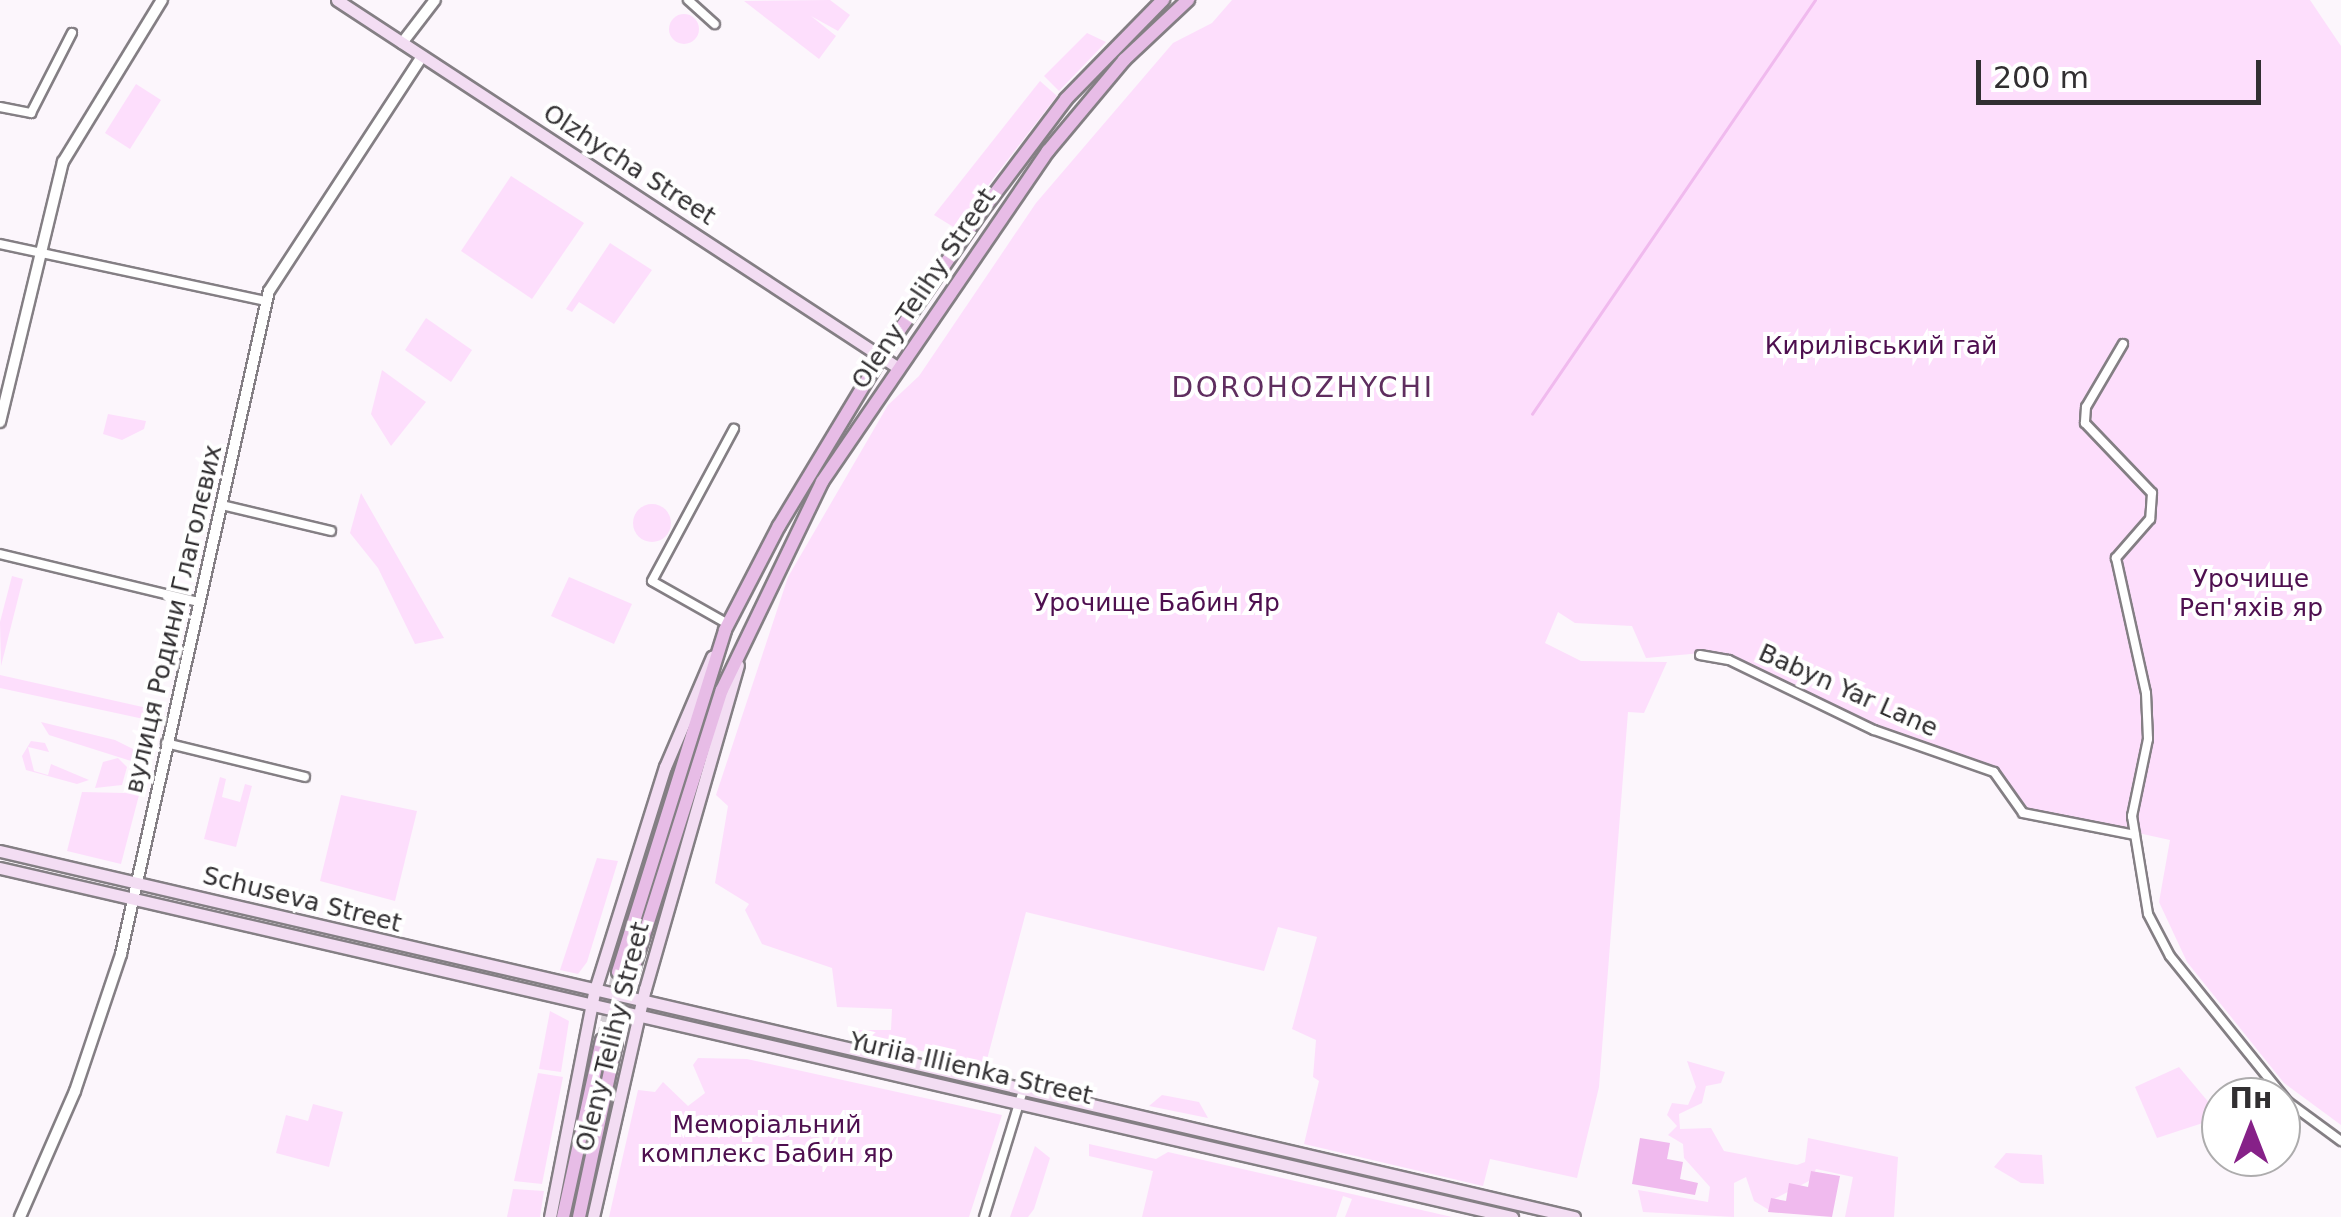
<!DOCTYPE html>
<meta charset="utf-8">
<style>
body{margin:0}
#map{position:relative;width:2341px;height:1217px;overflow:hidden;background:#fcf6fc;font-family:"DejaVu Sans",sans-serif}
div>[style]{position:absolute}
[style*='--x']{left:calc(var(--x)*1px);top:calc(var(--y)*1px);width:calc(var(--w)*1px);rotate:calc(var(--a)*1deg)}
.green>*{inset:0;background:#fddefc}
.round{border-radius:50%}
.water>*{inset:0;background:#f0baee}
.stream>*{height:2.5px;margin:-1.25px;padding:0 1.25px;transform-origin:1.25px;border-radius:1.25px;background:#f0baee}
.primary-tunnel>*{height:12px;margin-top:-6px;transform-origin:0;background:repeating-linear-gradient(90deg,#d3ced3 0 12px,transparent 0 18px)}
.roads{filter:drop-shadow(2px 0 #847f84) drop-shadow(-2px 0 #847f84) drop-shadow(0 2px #847f84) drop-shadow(0 -2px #847f84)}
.minor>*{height:8px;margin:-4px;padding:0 4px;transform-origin:4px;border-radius:4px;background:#fff}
.tertiary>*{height:10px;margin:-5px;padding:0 5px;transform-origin:5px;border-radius:5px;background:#fff}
.secondary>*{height:11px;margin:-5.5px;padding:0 5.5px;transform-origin:5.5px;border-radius:5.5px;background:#f3ddf3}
.primary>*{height:12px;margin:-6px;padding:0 6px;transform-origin:6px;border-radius:6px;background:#e7bce6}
span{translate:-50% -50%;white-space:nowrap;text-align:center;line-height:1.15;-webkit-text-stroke:8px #fff;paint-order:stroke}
.street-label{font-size:25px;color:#312f31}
.park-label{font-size:25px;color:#4e0f4f}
.neighbourhood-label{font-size:28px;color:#5f2e5f;letter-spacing:2.5px}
.north{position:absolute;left:2201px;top:1077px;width:100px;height:100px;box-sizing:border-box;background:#fff;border:2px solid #adacad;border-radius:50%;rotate:0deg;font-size:28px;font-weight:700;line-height:40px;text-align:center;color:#312f31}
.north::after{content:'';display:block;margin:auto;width:35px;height:45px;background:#862188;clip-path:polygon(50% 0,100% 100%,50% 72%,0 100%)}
.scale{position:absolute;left:1976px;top:60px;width:285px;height:45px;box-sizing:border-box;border:5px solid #312f31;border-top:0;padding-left:12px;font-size:30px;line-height:35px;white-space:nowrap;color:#312f31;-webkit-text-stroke:8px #fff;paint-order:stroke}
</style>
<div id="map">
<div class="green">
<div style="clip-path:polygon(830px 0,850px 15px,838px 31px,811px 16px,836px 36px,819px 59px,744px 1px)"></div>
<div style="clip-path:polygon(1232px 0,2310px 0,2341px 46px,2341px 1125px,2284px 1083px,2187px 962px,2159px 902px,2170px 840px,2024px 808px,2000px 772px,1875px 728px,1702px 653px,1646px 658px,1632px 626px,1575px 623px,1558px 612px,1545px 643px,1581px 661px,1667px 662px,1644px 713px,1628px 712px,1599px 1087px,1577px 1178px,1490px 1159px,1483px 1186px,1304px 1144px,1319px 1081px,1313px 1077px,1316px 1040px,1292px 1029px,1317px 937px,1278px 927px,1264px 971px,1026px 912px,985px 1067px,854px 1034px,850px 1030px,891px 1030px,892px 1009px,837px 1007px,832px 968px,762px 944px,745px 910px,749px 904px,715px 883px,728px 806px,716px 795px,788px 577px,888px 405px,919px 376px,1036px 203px,1173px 43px,1212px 23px)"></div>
<div class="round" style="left:669px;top:14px;width:30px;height:30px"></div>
<div style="clip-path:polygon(1087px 33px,1106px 42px,1059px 91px,1044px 76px)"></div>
<div style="clip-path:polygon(1040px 81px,1057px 96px,955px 228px,934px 215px)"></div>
<div style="clip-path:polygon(136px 84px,161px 100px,130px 149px,105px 133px)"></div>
<div style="clip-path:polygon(511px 176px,584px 223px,532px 299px,461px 251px)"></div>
<div style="clip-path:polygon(610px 243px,652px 270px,614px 324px,579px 302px,572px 312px,566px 309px)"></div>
<div style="clip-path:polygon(426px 318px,472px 350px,451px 382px,405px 350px)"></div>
<div style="clip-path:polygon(382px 370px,426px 402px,391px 446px,371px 414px)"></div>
<div style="clip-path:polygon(108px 414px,146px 421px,144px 429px,122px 440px,103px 434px)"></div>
<div style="clip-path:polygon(361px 493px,444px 638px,415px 644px,378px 568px,350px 533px)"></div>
<div class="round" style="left:633px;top:504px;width:38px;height:38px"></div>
<div style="clip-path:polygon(12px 576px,23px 579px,1px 666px,0 622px)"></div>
<div style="clip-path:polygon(569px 577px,632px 604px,614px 644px,551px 616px)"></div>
<div style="clip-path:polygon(0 675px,156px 710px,153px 721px,0 688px)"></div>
<div style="clip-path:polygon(41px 722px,115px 740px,149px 757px,121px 864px,67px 851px,82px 792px,124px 793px,133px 779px,131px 761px,49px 735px)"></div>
<div style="clip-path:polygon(31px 741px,45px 743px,49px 752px,28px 747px,34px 771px,48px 775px,51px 764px,89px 780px,77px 784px,26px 770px,22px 756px)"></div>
<div style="clip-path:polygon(118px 758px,127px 767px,122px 785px,95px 788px,103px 762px)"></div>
<div style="clip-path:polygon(220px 777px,226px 779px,222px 797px,240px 802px,245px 784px,252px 786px,236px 847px,204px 839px)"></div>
<div style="clip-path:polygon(341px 795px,417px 811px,395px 901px,320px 881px)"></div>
<div style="clip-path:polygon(597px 858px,618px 861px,587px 962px,578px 974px,560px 970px)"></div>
<div style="clip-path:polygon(550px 1011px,569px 1021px,561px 1072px,539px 1069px)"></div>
<div style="clip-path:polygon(698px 1058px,747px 1059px,1002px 1115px,969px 1217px,609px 1217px,638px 1090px,655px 1092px,663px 1082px,688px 1106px,705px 1093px,693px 1065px)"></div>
<div style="clip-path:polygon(1687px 1061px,1725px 1072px,1721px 1083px,1706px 1086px,1702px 1103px,1679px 1114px,1680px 1129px,1711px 1128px,1724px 1151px,1797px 1165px,1805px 1162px,1808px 1138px,1898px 1157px,1894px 1217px,1845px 1217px,1853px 1177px,1816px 1169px,1811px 1180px,1774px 1199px,1769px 1210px,1754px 1201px,1746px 1177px,1734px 1183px,1734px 1217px,1643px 1212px,1638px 1190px,1708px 1202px,1710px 1187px,1684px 1158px,1683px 1144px,1668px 1135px,1677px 1126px,1667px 1115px,1672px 1103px,1688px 1105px,1696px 1087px)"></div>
<div style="clip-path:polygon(2179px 1067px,2221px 1117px,2157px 1138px,2135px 1087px)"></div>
<div style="clip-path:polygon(538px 1073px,563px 1077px,542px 1184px,514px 1181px)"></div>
<div style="clip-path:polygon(1162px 1095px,1199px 1102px,1208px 1118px,1149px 1106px)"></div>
<div style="clip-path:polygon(313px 1104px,343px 1112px,329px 1167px,276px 1153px,286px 1115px,308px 1121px)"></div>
<div style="clip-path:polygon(1089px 1144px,1156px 1159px,1168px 1152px,1452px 1217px,1345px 1217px,1352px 1199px,1343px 1196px,1336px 1217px,1142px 1217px,1153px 1171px,1089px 1156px)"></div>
<div style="clip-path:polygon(1035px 1146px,1050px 1158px,1034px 1209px,1028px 1217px,1010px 1217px)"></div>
<div style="clip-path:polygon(2006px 1153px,2042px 1155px,2044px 1184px,2021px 1183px,1994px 1167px)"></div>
<div style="clip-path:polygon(513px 1189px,544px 1191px,540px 1217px,507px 1217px)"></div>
</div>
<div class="water">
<div style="clip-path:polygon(1640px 1138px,1670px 1143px,1667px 1159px,1683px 1162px,1680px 1179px,1698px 1183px,1695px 1195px,1632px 1184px)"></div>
<div style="clip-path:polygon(1811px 1171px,1840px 1176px,1832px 1217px,1768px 1212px,1771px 1198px,1786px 1201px,1789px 1183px,1808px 1187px)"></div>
</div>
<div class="stream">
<div style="--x:1532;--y:414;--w:501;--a:-55.64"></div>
</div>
<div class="primary-tunnel">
<div style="--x:602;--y:1040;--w:70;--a:-76.8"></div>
<div style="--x:616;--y:1043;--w:72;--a:-77.1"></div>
</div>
<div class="roads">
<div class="minor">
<div style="--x:688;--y:0;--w:36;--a:42"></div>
<div style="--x:0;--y:107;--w:32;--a:11"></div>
<div style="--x:31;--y:113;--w:90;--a:-62.9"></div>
<div style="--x:0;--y:244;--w:273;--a:12.1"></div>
<div style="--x:2123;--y:344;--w:73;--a:120.4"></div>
<div style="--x:2086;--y:407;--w:16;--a:94"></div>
<div style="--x:2085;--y:423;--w:97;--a:46.3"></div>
<div style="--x:2152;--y:493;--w:26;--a:94"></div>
<div style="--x:2150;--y:519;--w:52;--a:131.1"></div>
<div style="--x:2116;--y:558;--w:138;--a:77.5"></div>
<div style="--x:2146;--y:693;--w:46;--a:87.5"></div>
<div style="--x:2148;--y:739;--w:79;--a:101.7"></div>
<div style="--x:2132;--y:816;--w:99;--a:80.7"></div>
<div style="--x:2148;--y:914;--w:47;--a:62.4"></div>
<div style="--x:2170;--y:956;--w:188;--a:51.1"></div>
<div style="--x:2288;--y:1102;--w:66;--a:36.3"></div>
<div style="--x:222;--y:505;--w:112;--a:13.4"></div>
<div style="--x:0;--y:554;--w:205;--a:13.6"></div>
<div style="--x:728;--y:624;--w:87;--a:-150.5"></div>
<div style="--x:652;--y:581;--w:173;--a:-61.7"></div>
<div style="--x:1700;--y:655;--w:29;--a:10"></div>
<div style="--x:1729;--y:660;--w:161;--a:25.8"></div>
<div style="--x:1874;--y:730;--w:127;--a:19.3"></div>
<div style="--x:1994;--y:772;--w:50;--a:54.7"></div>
<div style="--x:2023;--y:813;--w:114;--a:11.1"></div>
<div style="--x:166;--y:743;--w:143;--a:13.7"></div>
<div style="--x:984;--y:1217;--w:133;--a:-72.9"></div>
</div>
<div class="tertiary">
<div style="--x:402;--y:43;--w:54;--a:-52.5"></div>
<div style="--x:0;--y:422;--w:268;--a:-76.4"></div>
<div style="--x:63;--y:162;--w:190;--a:-58.6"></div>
<div style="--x:20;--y:1217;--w:137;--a:-66.4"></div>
<div style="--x:75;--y:1091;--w:145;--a:-71.4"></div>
<div style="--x:121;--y:954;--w:679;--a:-77.42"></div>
<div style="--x:269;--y:291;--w:280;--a:-56.9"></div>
</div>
<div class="secondary">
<div style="--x:337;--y:0;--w:670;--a:33.24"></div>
<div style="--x:0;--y:851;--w:1616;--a:13.09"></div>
<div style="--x:0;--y:868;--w:1552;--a:13"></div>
<div style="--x:550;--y:1217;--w:228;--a:-78.9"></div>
<div style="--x:594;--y:993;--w:237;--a:-72.6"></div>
<div style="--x:665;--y:767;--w:120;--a:-66.9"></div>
<div style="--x:593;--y:1217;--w:234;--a:-77.2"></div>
<div style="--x:645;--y:989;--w:337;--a:-74"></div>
</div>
<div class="primary">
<div style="--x:618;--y:972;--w:358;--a:-72.6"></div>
<div style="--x:725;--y:630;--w:117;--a:-62.6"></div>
<div style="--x:779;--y:526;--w:197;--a:-58.9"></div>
<div style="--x:881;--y:357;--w:176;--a:-55.4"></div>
<div style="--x:981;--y:212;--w:141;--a:-53"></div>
<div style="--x:1066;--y:99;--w:139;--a:-45.6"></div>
<div style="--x:632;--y:973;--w:297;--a:-72.4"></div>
<div style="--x:722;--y:690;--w:231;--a:-64.3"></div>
<div style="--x:822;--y:482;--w:401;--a:-55.7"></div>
<div style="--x:1048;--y:151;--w:119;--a:-50.1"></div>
<div style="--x:1124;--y:60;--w:88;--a:-43.2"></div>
<div style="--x:563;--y:1217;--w:181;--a:-77.6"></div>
<div style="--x:579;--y:1217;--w:178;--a:-78"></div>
</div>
</div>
<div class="street-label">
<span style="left:629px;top:165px;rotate:33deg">Olzhycha Street</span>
<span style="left:924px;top:289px;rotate:-56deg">Oleny Telihy Street</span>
<span style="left:174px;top:619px;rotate:-77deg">вулиця Родини Глаголєвих</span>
<span style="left:1848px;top:691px;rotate:24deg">Babyn Yar Lane</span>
<span style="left:302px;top:900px;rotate:14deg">Schuseva Street</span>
<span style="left:613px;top:1037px;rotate:-76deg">Oleny Telihy Street</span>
<span style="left:971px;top:1069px;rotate:13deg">Yuriia Illienka Street</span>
</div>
<div class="park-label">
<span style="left:1881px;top:346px">Кирилівський гай</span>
<span style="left:2251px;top:594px">Урочище<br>Реп'яхів яр</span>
<span style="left:1157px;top:603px">Урочище Бабин Яр</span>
<span style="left:767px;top:1140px">Меморіальний<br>комплекс Бабин яр</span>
</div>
<div class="neighbourhood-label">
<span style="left:1303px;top:388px">DOROHOZHYCHI</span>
</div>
<div class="north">Пн</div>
<div class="scale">200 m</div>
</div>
